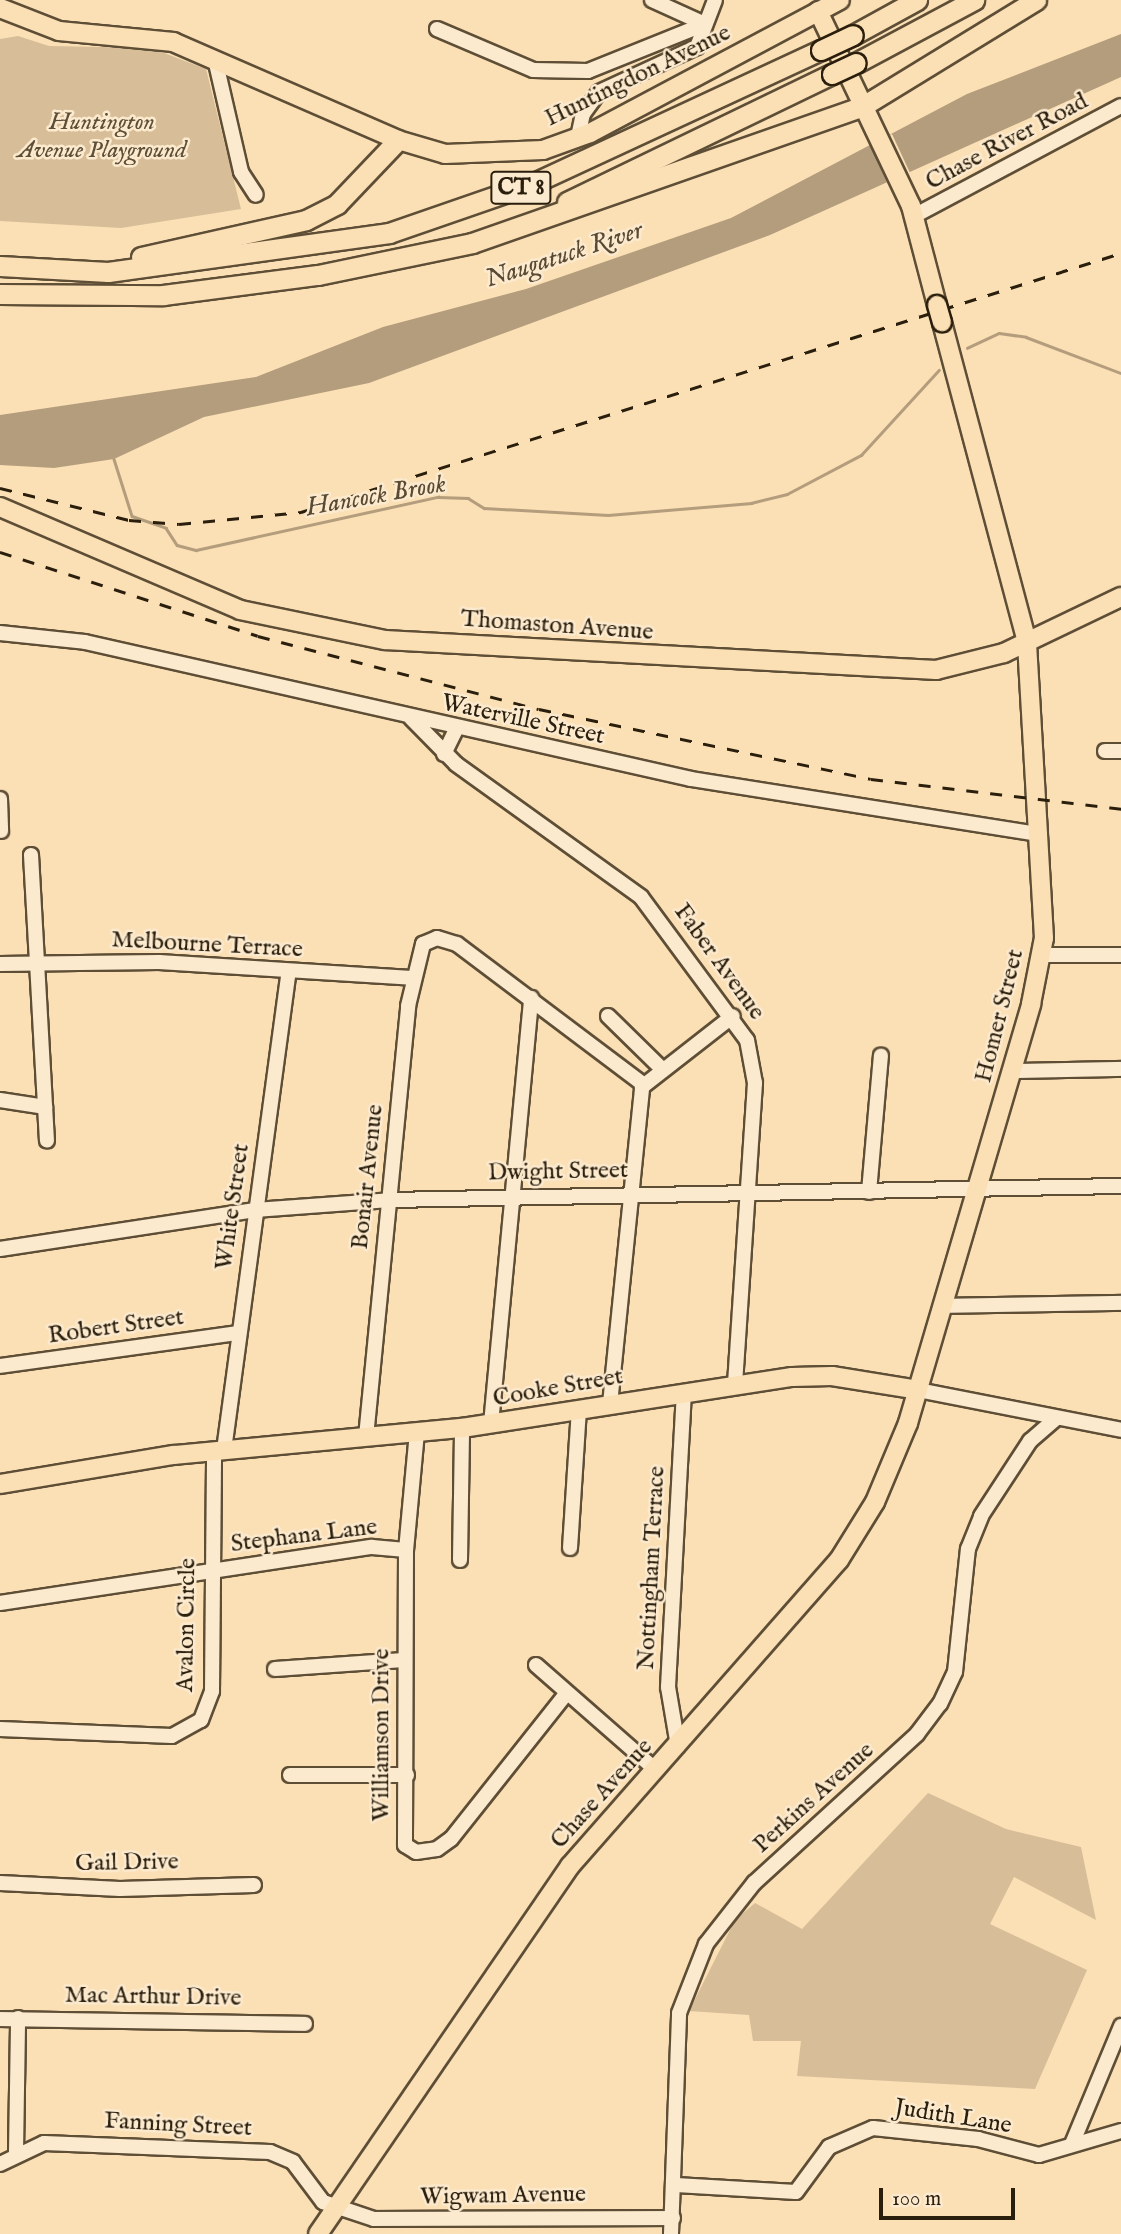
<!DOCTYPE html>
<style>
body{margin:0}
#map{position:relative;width:1121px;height:2234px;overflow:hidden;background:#fbdfb5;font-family:"IM FELL English",serif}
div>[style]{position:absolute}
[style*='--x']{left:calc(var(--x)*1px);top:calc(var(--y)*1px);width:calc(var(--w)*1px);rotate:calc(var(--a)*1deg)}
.green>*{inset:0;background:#d7be98}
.water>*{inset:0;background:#b49d7c}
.pier>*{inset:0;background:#fbdfb5}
.stream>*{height:2.5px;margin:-1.25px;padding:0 1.25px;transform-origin:1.25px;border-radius:1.25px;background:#b49d7c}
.roads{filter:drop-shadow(2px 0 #5e4e36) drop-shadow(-2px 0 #5e4e36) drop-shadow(0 2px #5e4e36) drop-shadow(0 -2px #5e4e36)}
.minor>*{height:14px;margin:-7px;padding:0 7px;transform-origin:7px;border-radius:7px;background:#fceacf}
.major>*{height:18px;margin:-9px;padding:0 9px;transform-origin:9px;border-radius:9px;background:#fbdfb5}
.highway>*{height:19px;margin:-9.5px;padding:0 9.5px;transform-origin:9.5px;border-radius:9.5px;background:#fbdfb5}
.rail>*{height:2.5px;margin-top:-1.25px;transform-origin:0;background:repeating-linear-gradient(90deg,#2a1e0c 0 12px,transparent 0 24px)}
.bridges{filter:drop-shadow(2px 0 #2a1e0c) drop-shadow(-2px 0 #2a1e0c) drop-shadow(0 2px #2a1e0c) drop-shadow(0 -2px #2a1e0c)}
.major-bridge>*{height:18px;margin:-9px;padding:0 9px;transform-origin:9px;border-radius:9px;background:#fbdfb5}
.highway-bridge>*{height:19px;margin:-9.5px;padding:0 9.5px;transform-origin:9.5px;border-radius:9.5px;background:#fbdfb5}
span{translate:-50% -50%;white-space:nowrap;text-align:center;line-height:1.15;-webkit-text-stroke:5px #fceacf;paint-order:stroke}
.shield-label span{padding:2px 5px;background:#fceacf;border:2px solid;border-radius:5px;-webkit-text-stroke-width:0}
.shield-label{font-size:23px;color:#2a1e0c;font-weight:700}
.street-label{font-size:24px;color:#2a1e0c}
.park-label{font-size:24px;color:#5e4e36;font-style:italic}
.water-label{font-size:26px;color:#5a4a33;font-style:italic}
.scale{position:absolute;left:879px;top:2188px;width:136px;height:32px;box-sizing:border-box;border:4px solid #2a1e0c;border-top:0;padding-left:9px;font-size:21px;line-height:24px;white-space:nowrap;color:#2a1e0c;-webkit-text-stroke:5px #fceacf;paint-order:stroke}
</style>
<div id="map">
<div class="green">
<div style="clip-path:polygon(18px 36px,49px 46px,151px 48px,206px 69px,241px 209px,121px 228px,0 221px,0 39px)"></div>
<div style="clip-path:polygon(928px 1793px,1006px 1829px,1081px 1847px,1096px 1920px,1014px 1877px,990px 1924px,1087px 1970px,1035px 2089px,797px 2076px,801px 2041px,753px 2041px,749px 2015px,689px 2011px,735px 1920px,755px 1903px,802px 1929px)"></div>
</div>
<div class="water">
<div style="clip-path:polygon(1121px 34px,1121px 77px,770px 235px,369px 383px,204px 417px,114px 459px,54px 468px,0 465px,0 415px,256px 377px,383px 327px,526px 289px,731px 218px,967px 94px)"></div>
</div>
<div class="pier">
<div style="clip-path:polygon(892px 134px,911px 175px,888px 185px,870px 145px)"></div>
</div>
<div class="stream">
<div style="--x:967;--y:348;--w:35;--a:-25"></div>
<div style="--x:999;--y:333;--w:27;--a:8"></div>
<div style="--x:1026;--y:337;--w:102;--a:20.8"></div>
<div style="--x:113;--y:456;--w:63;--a:72.4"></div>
<div style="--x:132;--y:516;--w:36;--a:19"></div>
<div style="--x:166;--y:528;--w:20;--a:57"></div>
<div style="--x:177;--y:545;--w:20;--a:15"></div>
<div style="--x:196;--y:550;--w:248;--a:-12.4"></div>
<div style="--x:438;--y:497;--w:30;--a:2"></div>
<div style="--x:468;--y:498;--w:19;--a:32"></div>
<div style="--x:484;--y:508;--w:124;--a:3.2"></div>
<div style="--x:608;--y:515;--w:144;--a:-4.8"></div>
<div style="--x:751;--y:503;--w:37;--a:-14"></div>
<div style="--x:787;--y:494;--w:84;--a:-27.8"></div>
<div style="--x:861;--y:455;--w:115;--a:-47.5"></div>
</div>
<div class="roads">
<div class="minor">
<div style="--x:652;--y:0;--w:58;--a:24.4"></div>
<div style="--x:437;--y:29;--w:104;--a:23.1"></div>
<div style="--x:533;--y:70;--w:55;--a:1"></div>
<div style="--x:588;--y:71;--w:126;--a:-21.9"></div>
<div style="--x:215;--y:59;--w:116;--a:77"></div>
<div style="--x:241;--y:172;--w:27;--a:57"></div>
<div style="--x:578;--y:137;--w:24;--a:-78"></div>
<div style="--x:583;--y:114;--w:27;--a:-54"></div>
<div style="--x:599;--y:92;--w:108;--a:-24.7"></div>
<div style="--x:697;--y:47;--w:50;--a:-69"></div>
<div style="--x:914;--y:216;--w:234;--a:-28"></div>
<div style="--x:0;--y:633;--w:85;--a:6"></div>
<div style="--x:85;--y:642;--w:621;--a:12.74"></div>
<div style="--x:691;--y:779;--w:353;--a:9"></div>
<div style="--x:411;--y:718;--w:64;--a:45.6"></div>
<div style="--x:456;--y:764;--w:228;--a:35.7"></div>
<div style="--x:641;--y:897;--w:178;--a:53.5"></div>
<div style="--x:747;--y:1040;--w:44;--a:79.5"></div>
<div style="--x:755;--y:1083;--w:302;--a:93.8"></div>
<div style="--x:1105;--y:751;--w:16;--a:0"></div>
<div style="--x:444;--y:754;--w:28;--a:-64"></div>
<div style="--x:0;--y:799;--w:32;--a:88"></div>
<div style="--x:31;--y:855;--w:286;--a:86.8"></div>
<div style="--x:1042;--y:955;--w:79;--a:0"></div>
<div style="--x:0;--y:964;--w:159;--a:-0.7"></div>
<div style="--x:159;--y:962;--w:253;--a:3.6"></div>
<div style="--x:608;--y:1016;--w:74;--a:44.5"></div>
<div style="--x:1012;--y:1071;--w:109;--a:-1.1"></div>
<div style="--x:0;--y:1100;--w:46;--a:8.8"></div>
<div style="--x:869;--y:1192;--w:137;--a:-85"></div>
<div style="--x:0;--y:1249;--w:258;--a:-8.7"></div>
<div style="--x:255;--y:1210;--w:135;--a:-4.2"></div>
<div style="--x:390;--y:1200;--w:731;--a:-1.1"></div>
<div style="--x:943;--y:1306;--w:178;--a:-1"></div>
<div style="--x:0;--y:1366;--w:241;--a:-7.9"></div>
<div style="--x:918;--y:1390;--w:207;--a:11.1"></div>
<div style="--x:610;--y:1404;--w:319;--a:-84.2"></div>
<div style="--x:642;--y:1087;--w:115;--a:-38"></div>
<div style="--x:491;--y:1424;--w:428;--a:-84.6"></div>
<div style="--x:417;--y:1432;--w:119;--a:95.3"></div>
<div style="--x:406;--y:1550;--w:295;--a:90.2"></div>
<div style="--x:405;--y:1845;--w:13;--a:32"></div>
<div style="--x:416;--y:1852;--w:21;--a:-8"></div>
<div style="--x:437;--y:1849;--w:17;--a:-36"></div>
<div style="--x:451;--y:1839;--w:184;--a:-51.6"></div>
<div style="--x:366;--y:1437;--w:433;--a:-84.4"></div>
<div style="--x:408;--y:1006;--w:64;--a:-76.4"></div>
<div style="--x:423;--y:944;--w:15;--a:-23"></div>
<div style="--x:437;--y:938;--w:21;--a:17"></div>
<div style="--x:457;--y:944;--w:233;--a:37"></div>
<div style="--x:224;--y:1450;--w:483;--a:-82.3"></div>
<div style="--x:570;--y:1548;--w:138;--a:-86.3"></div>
<div style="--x:460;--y:1560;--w:132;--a:-89.1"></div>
<div style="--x:0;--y:1603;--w:376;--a:-8.6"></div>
<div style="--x:372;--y:1547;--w:34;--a:5"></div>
<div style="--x:536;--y:1665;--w:159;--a:41.2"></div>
<div style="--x:275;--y:1669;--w:129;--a:-4"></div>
<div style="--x:0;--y:1729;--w:172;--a:2.3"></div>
<div style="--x:172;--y:1736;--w:33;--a:-29"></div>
<div style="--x:201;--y:1720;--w:31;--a:-69"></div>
<div style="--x:212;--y:1691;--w:241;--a:-89.5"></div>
<div style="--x:678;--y:1746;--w:60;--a:-99.6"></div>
<div style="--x:668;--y:1687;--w:295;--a:-86.9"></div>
<div style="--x:290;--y:1775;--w:117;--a:0"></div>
<div style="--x:0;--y:1883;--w:120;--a:2.9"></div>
<div style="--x:120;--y:1889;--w:134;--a:-1.7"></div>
<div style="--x:0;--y:2019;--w:305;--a:0.9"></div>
<div style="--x:1072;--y:2144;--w:128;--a:-67.4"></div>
<div style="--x:16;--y:2152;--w:134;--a:-89.1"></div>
<div style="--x:0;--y:2164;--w:49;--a:-25.5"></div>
<div style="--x:44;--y:2143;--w:226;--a:2.3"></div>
<div style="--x:270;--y:2152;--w:25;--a:23"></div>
<div style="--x:293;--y:2162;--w:50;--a:53.1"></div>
<div style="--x:323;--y:2202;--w:54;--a:18.4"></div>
<div style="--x:374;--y:2219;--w:299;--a:-0.2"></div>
<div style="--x:676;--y:2185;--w:120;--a:3.3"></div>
<div style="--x:796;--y:2192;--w:56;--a:-53.7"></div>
<div style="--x:829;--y:2147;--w:48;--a:-23.4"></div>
<div style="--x:873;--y:2128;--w:106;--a:6"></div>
<div style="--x:978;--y:2139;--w:63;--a:14.7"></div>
<div style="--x:1039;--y:2155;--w:85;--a:-16.3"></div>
<div style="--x:671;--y:2234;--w:221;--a:-87.9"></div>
<div style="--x:679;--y:2013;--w:74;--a:-68.6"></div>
<div style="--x:706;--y:1944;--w:78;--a:-51.8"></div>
<div style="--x:754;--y:1883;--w:221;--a:-42.4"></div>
<div style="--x:917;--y:1734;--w:38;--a:-53"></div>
<div style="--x:940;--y:1704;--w:35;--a:-65"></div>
<div style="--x:955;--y:1672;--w:124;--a:-84"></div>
<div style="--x:968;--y:1549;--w:35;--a:-68"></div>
<div style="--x:981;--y:1516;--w:90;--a:-56.8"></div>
<div style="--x:1030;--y:1441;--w:33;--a:-41"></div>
</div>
<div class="major">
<div style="--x:0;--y:8;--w:63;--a:21.3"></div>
<div style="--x:59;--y:31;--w:115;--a:5.5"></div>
<div style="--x:173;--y:42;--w:245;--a:23.5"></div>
<div style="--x:398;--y:140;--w:49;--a:16.6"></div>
<div style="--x:445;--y:154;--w:98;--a:-2.3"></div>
<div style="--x:543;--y:150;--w:50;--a:-19.9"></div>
<div style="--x:590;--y:133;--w:283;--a:-28"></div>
<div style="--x:818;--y:11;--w:216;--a:64.5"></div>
<div style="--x:911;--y:206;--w:102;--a:75.3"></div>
<div style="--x:0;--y:507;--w:261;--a:23.2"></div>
<div style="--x:240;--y:610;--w:148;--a:11.7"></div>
<div style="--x:385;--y:640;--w:552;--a:3.12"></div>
<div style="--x:936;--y:670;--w:70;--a:-14"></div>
<div style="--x:1004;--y:653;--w:130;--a:-25.6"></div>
<div style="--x:0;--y:1484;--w:176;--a:-9.5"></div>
<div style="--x:174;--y:1455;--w:289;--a:-5.4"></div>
<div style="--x:462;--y:1428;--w:334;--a:-8.8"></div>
<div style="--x:792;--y:1377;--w:40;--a:-1.4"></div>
<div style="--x:832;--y:1376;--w:87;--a:9.2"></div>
<div style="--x:318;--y:2234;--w:446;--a:-55.6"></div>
<div style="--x:570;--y:1866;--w:407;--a:-48.7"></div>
<div style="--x:839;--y:1560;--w:68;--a:-58.2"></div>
<div style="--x:875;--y:1502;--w:86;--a:-67.3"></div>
<div style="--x:908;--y:1423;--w:437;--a:-73.6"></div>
<div style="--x:1031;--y:1004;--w:67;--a:-78.9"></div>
<div style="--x:1044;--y:938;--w:296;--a:-93.3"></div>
<div style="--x:1027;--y:642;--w:331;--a:-104.9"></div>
</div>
<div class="highway">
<div style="--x:853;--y:35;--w:73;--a:-28.7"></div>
<div style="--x:856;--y:63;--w:134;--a:-28.1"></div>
<div style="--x:567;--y:202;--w:294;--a:-25.8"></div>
<div style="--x:141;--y:257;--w:169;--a:-12.6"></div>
<div style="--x:306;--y:220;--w:35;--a:-27"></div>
<div style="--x:337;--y:204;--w:88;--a:-46.4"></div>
<div style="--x:0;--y:266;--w:108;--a:3.2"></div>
<div style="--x:108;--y:272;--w:284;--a:-7.9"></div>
<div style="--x:389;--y:233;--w:156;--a:-19.1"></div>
<div style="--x:536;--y:182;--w:314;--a:-24.9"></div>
<div style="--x:0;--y:294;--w:163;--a:0.4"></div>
<div style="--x:163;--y:295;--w:156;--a:-7.4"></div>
<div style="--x:318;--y:275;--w:157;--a:-11.7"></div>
<div style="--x:472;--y:243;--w:414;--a:-19.3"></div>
<div style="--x:863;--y:106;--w:203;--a:-31.5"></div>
</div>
</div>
<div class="rail">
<div style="--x:0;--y:488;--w:133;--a:13.9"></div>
<div style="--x:129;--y:520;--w:50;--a:4.6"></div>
<div style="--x:179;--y:524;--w:123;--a:-5.6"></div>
<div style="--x:301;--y:512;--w:860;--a:-17.53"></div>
<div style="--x:0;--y:552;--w:271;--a:18"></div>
<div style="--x:258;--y:636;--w:290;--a:14.6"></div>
<div style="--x:539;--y:709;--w:339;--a:11.9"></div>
<div style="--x:871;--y:779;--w:252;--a:6.8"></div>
</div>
<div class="bridges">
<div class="major-bridge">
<div style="--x:937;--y:305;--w:18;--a:74"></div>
</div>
<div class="highway-bridge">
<div style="--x:821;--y:50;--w:35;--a:-25"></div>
<div style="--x:832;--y:74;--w:26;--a:-25"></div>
</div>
</div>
<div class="shield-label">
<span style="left:521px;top:188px">CT 8</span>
</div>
<div class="street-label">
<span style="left:638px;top:76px;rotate:-26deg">Huntingdon Avenue</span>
<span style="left:1007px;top:142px;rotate:-28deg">Chase River Road</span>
<span style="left:557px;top:626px;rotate:4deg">Thomaston Avenue</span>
<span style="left:523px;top:720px;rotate:12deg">Waterville Street</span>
<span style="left:207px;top:945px;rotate:3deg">Melbourne Terrace</span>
<span style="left:719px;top:962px;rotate:54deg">Faber Avenue</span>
<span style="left:1000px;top:1016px;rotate:-76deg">Homer Street</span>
<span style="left:558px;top:1172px;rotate:-1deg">Dwight Street</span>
<span style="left:368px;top:1177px;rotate:-84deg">Bonair Avenue</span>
<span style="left:233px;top:1207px;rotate:-82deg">White Street</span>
<span style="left:116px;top:1327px;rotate:-8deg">Robert Street</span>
<span style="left:558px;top:1388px;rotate:-10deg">Cooke Street</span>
<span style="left:304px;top:1536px;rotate:-7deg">Stephana Lane</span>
<span style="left:652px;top:1568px;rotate:-87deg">Nottingham Terrace</span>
<span style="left:187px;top:1625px;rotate:-89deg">Avalon Circle</span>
<span style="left:382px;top:1735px;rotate:-90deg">Williamson Drive</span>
<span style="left:602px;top:1794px;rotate:-48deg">Chase Avenue</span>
<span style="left:814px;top:1798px;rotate:-42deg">Perkins Avenue</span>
<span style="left:127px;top:1863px;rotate:-1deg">Gail Drive</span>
<span style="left:153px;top:1997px;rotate:1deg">Mac Arthur Drive</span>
<span style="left:953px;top:2117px;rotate:9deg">Judith Lane</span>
<span style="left:178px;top:2125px;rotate:3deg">Fanning Street</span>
<span style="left:503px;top:2196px;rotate:-1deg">Wigwam Avenue</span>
</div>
<div class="park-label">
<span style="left:102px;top:137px">Huntington<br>Avenue Playground</span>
</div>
<div class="water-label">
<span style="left:564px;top:255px;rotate:-18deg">Naugatuck River</span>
<span style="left:376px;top:496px;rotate:-10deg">Hancock Brook</span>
</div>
<div class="scale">100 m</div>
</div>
